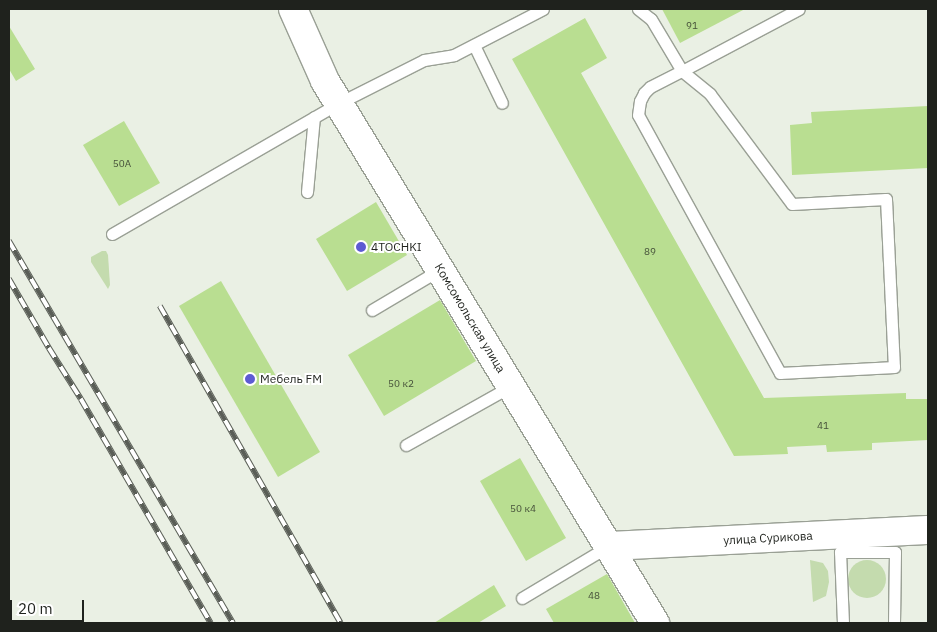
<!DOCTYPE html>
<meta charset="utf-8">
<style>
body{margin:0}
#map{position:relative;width:937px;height:632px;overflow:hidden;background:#eaf0e4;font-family:"IBM Plex Sans",sans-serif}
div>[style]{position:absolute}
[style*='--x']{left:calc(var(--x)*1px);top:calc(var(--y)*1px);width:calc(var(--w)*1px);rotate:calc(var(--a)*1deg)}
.green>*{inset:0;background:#c4dbae}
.round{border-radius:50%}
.building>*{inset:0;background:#b9de91}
.roads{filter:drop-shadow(1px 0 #9aa095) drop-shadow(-1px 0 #9aa095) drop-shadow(0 1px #9aa095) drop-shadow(0 -1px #9aa095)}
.service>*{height:11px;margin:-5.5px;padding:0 5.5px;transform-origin:5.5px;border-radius:5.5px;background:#fff}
.tertiary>*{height:28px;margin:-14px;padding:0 14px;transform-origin:14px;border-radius:14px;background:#fff}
.secondary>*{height:28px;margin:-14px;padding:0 14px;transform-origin:14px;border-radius:14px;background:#fff}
.rail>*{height:5.5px;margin-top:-2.75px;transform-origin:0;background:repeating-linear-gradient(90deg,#fff 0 11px,#5a5e57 0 22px);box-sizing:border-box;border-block:1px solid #5a5e57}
.dots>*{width:14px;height:14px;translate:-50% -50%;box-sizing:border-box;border:2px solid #fff;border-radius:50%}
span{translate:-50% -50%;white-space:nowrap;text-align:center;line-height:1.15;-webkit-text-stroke:4px #fff;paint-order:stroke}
.number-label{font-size:10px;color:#46513a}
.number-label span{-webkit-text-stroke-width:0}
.poi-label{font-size:12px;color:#1f221d}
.left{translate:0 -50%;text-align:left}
.street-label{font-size:12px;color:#1f221d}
.frame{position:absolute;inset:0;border:10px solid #1f221d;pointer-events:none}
.scale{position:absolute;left:10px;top:600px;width:74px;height:22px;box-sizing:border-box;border:2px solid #1f221d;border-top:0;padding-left:6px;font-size:15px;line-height:18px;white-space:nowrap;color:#1f221d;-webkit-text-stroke:4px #fff;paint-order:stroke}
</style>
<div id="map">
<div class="green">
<div style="clip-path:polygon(102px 251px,106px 251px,108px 255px,110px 285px,108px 289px,91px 262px,91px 257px)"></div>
<div class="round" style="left:848px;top:560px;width:38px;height:38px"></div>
<div style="clip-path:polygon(810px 560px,823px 563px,828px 571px,829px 582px,826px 596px,813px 602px)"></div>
</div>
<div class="building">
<div style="clip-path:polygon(662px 9px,745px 9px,680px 43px)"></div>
<div style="clip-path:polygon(585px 18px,607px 58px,581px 73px,764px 398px,906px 393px,906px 399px,928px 399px,928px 440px,872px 443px,872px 450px,827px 452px,826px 445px,787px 447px,788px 454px,734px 456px,512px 59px)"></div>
<div style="clip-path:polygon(9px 26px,35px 69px,16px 81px,9px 69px)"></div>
<div style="clip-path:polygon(928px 106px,928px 168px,792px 175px,790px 125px,812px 123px,811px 112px)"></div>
<div style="clip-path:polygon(124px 121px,160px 183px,119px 206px,83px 145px)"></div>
<div style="clip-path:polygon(376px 202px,407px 255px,347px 291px,316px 239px)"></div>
<div style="clip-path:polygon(221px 281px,320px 452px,278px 477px,179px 306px)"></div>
<div style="clip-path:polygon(440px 300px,476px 361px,384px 416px,348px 355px)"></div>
<div style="clip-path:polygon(520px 458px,566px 538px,526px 561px,480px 481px)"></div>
<div style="clip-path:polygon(607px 574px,635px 623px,554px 623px,546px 609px)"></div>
<div style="clip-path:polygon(494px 585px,506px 606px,478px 623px,434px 623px)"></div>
</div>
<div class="roads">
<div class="service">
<div style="--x:638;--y:9;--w:16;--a:38"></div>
<div style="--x:651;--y:19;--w:61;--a:59.2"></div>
<div style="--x:682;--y:71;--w:36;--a:39"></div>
<div style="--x:710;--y:94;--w:137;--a:53.3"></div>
<div style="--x:792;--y:204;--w:94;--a:-3"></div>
<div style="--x:886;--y:199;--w:168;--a:87.3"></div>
<div style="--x:894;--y:367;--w:114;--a:177"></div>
<div style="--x:780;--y:373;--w:294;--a:-118.8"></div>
<div style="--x:638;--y:115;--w:14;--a:-82"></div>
<div style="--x:640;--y:101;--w:9;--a:-63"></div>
<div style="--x:644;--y:93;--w:8;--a:-45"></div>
<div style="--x:650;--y:87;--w:36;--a:-27"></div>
<div style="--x:682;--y:71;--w:132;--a:-27.9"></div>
<div style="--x:474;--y:45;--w:64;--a:64.2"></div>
<div style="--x:307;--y:192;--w:75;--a:-84.7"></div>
<div style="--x:112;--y:234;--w:262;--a:-30"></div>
<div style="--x:339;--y:103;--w:95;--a:-26.8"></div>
<div style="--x:424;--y:60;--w:30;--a:-9"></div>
<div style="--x:454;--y:55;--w:100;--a:-27.3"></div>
<div style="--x:372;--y:310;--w:80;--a:-30.7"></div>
<div style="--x:406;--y:445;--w:120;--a:-29.3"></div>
<div style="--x:522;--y:598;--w:101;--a:-30.9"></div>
<div style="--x:843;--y:623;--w:71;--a:-92.4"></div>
<div style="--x:840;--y:552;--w:55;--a:0"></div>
<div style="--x:895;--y:552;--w:71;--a:90.8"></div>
</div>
<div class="tertiary">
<div style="--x:609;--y:546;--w:319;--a:-2.9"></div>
</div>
<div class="secondary">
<div style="--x:293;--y:9;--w:79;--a:66"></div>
<div style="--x:325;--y:81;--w:635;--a:58.66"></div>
</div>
</div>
<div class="rail">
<div style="--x:9;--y:241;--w:443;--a:59.6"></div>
<div style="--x:9;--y:279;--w:80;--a:59.9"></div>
<div style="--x:49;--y:348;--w:60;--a:57.9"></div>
<div style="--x:81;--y:399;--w:259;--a:59.9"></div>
<div style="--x:160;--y:306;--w:365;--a:60.3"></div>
</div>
<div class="dots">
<div style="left:361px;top:247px;background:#5d5bd3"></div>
<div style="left:250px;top:379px;background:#5d5bd3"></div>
</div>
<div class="number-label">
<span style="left:692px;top:26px">91</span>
<span style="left:122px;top:164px">50А</span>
<span style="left:650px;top:252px">89</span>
<span style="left:401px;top:384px">50 к2</span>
<span style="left:823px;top:426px">41</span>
<span style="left:523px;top:509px">50 к4</span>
<span style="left:594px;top:596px">48</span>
</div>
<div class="poi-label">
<span class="left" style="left:371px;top:247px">4TOCHKI</span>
<span class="left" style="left:260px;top:379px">Мебель FM</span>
</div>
<div class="street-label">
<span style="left:470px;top:318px;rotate:59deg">Комсомольская улица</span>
<span style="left:768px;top:538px;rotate:-3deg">улица Сурикова</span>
</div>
<div class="frame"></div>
<div class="scale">20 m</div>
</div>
